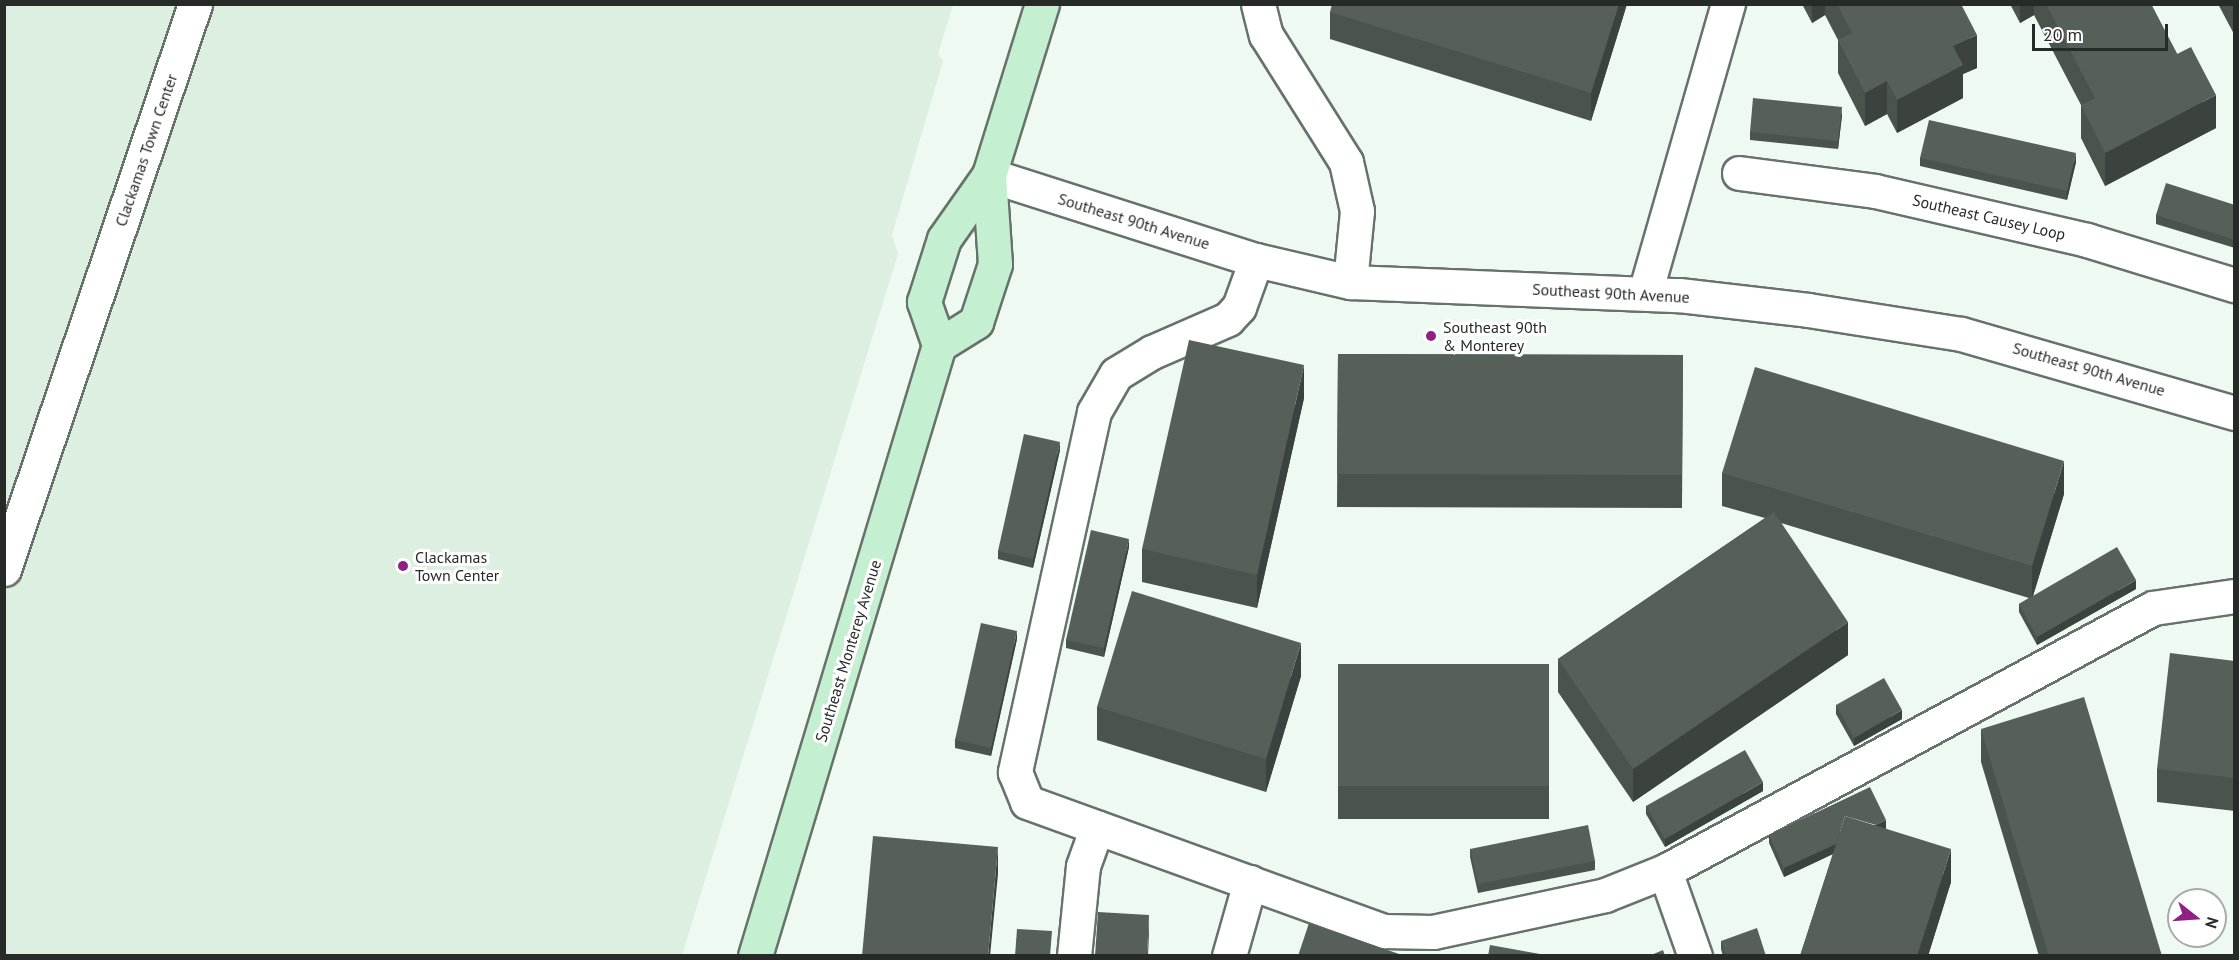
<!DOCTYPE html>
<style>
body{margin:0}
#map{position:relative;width:2239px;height:960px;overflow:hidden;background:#eefaf1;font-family:"PT Sans",sans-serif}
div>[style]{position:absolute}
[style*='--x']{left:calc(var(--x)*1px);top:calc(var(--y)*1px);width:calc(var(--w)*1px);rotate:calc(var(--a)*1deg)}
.built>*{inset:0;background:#dcefe1}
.roads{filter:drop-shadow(2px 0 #67726a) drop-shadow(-2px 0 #67726a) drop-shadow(0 2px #67726a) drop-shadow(0 -2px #67726a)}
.minor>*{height:33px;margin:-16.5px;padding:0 16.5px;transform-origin:16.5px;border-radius:16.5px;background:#fff}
.major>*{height:33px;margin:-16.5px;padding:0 16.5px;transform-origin:16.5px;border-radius:16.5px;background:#c4efd1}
.wall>*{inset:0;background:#4a534c}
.shaded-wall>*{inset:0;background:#3c433e}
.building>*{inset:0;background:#566058}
.dots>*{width:16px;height:16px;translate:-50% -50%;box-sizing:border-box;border:3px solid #fff;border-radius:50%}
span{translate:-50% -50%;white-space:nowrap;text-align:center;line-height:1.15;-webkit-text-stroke:6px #fff;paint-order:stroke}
.street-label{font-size:16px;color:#272b28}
.poi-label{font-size:16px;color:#272b28}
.left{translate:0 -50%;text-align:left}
.frame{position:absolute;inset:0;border:6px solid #272b28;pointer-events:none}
.north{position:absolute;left:2167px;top:888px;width:60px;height:60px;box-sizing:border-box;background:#fff;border:2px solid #a9aaa9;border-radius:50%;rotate:107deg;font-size:16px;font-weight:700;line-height:24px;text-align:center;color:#272b28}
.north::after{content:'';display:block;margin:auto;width:21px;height:27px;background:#8f2183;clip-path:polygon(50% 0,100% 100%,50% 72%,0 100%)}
.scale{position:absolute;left:2032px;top:24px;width:136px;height:27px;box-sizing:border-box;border:3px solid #272b28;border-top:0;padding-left:8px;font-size:18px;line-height:21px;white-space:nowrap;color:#272b28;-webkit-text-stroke:4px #fff;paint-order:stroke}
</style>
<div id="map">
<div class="built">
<div style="clip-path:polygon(5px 5px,953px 5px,938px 54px,943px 61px,892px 235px,898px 254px,682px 955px,5px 956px)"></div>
</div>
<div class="roads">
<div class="minor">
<div style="--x:1258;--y:4;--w:32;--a:76"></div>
<div style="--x:1266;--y:35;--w:150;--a:57.8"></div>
<div style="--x:1346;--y:162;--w:50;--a:77.3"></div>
<div style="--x:1357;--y:211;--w:71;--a:95.6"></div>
<div style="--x:1739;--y:173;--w:137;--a:7.5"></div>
<div style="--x:1875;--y:191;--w:218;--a:13"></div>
<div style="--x:2087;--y:240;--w:154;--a:17"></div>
<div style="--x:989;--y:175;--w:280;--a:17.7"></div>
<div style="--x:1256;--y:260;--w:97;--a:13.2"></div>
<div style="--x:1350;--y:282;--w:329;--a:2.3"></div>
<div style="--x:1679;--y:295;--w:130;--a:6.6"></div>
<div style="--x:1808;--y:310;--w:155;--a:8.9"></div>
<div style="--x:1961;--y:334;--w:284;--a:16.1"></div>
<div style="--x:1256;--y:260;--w:50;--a:109.9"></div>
<div style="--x:1239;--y:307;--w:16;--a:133"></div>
<div style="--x:1228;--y:319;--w:83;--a:156.5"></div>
<div style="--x:1152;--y:352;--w:42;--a:148.6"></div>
<div style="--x:1116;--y:374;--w:44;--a:120.1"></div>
<div style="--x:1094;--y:412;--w:369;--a:102.4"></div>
<div style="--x:1015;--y:772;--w:32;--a:68"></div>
<div style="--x:1027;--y:802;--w:380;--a:19.9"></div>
<div style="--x:1384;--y:931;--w:49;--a:1.2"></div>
<div style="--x:1433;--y:932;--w:176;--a:-12.1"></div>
<div style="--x:1605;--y:895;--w:65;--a:-21.8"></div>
<div style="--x:1665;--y:871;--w:554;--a:-28.32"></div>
<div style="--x:2153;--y:608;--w:82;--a:-8.4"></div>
<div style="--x:1645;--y:293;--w:301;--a:-74"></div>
<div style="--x:4;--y:569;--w:596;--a:-71.32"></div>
<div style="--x:1665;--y:871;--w:90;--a:70.6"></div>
<div style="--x:1074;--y:956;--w:90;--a:-84.3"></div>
<div style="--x:1083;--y:866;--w:41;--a:-70.3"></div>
<div style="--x:1229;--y:956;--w:77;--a:-74.2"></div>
</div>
<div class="major">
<div style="--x:939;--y:345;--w:44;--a:-31.9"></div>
<div style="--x:976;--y:322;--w:61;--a:-71.9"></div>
<div style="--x:995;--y:264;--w:89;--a:-93.9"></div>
<div style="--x:755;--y:956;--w:638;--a:-73.24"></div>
<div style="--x:939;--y:345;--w:46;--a:-109.2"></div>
<div style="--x:924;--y:302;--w:66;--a:-72.4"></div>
<div style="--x:944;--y:239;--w:78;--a:-54.9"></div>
<div style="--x:989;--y:175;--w:179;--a:-72.8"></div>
</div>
</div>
<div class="wall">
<div style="clip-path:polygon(1627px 4px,1591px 121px,1330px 39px,1330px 12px)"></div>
<div style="clip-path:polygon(1802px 4px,1961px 4px,1977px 68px,1963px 74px,1963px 98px,1897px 133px,1887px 114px,1865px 126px,1838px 73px,1838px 40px,1825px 15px,1812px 23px)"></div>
<div style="clip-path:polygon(2010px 4px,2151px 4px,2216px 128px,2105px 186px,2081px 138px,2081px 105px,2034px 15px,2020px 23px)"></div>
<div style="clip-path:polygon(2218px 4px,2235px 4px,2235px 36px)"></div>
<div style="clip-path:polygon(1842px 115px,1838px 149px,1750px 140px,1750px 132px)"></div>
<div style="clip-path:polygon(1920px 158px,2076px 162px,2067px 200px,1920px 166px)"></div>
<div style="clip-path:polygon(2235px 205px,2235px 248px,2156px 224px,2156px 215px)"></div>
<div style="clip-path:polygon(1338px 354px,1683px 355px,1682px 508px,1337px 507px)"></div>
<div style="clip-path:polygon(1304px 398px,1257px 608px,1142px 582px,1142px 549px)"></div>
<div style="clip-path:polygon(1060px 450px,1033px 568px,998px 559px,998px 551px)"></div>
<div style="clip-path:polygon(1722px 473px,2064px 494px,2033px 596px,2136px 589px,2037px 645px,2019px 612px,2019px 604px,2029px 598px,1781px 523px,1848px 655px,1633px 802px,1558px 692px,1558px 659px,1765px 518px,1722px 506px)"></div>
<div style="clip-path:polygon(1129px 547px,1104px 657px,1066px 648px,1066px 640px)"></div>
<div style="clip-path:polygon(1017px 639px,991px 756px,955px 748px,955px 740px)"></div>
<div style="clip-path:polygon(2235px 661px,2235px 811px,2157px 802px,2157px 769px)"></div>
<div style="clip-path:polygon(1338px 664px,1549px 664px,1549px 819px,1338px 819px)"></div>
<div style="clip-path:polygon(1301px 676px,1266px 792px,1097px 740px,1097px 707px)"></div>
<div style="clip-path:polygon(1836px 705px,1902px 719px,1854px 746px,1836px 714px)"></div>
<div style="clip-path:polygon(1981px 729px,2162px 956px,2039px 956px,1981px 762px)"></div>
<div style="clip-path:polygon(1763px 791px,1665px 847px,1646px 814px,1646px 806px)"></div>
<div style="clip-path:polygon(1886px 829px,1951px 882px,1928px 956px,1800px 956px,1833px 854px,1784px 877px,1769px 843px,1769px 835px)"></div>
<div style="clip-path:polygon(1470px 849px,1595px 861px,1595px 870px,1478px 893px,1470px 857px)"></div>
<div style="clip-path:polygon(1721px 941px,1766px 956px,1723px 956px,1721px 949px)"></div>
</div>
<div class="shaded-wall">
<div style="clip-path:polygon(1619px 4px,1627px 4px,1591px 121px,1591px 93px)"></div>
<div style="clip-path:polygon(1812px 4px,1825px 4px,1825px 15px,1812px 23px)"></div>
<div style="clip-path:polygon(2020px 4px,2034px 4px,2034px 15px,2020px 23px)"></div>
<div style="clip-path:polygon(1977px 35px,1977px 68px,1963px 74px,1963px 98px,1897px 133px,1897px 100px,1953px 46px)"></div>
<div style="clip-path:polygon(1887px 81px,1887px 114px,1865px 126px,1865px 93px)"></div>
<div style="clip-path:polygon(2216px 95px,2216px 128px,2105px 186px,2105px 153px)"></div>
<div style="clip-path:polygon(1842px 107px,1842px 115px,1838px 149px,1838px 141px)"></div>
<div style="clip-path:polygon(2076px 153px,2076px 162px,2067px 200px,2067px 191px)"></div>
<div style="clip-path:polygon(1304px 365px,1304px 398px,1257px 608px,1257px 575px)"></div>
<div style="clip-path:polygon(1060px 442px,1060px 450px,1033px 568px,1033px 559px)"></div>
<div style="clip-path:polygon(2064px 461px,2064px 494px,2032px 599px,2032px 566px)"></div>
<div style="clip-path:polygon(1129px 539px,1129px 547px,1104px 657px,1104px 648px)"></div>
<div style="clip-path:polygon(2136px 580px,2136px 589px,2037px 645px,2037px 637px)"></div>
<div style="clip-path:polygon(1848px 622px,1848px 655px,1633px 802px,1633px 769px)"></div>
<div style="clip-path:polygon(1017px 631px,1017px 639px,991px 756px,991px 748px)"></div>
<div style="clip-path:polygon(1301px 643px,1301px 676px,1266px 792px,1266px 759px)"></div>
<div style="clip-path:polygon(1902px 710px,1902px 719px,1854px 746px,1854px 738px)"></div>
<div style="clip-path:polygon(1763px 782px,1763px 791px,1665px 847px,1665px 839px)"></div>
<div style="clip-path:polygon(1886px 820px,1886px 829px,1784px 877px,1784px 868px)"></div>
<div style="clip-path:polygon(998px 847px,998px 874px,990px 956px,988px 956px)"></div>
<div style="clip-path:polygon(1951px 849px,1951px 882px,1928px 956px,1917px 956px)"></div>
<div style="clip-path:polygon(1149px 915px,1149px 931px,1148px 956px,1147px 956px)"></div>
</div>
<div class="building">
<div style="clip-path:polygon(1332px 4px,1619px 4px,1591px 93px,1330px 12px)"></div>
<div style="clip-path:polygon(1837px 4px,1961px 4px,1977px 35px,1953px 46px,1963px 65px,1897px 100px,1887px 81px,1865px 93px,1838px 40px,1852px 33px)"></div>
<div style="clip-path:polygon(2046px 4px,2151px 4px,2177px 54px,2191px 47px,2216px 95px,2105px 153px,2081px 105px,2095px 98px)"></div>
<div style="clip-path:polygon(1753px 98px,1842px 107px,1838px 141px,1750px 132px)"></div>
<div style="clip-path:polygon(1929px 120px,2076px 153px,2067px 191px,1920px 158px)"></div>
<div style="clip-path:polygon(2166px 183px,2235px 205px,2235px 240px,2156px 215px)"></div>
<div style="clip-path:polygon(1189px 340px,1304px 365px,1257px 575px,1142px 549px)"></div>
<div style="clip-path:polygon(1338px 354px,1683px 355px,1682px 475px,1337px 474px)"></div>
<div style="clip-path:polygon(1755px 367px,2064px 461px,2032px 566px,1722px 473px)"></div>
<div style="clip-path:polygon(1024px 434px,1060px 442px,1033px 559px,998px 551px)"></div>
<div style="clip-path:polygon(1774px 512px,1848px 622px,1633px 769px,1558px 659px)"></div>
<div style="clip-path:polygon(1091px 530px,1129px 539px,1104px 648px,1066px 640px)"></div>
<div style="clip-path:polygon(2117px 547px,2136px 580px,2037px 637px,2019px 604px)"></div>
<div style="clip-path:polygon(1132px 591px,1301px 643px,1266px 759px,1097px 707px)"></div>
<div style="clip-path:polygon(981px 623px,1017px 631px,991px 748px,955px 740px)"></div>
<div style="clip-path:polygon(2170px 653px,2235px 661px,2235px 778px,2157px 769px)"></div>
<div style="clip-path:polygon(1338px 664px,1549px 664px,1549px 786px,1338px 786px)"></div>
<div style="clip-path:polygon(1884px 678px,1902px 710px,1854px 738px,1836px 705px)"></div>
<div style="clip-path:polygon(2084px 697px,2162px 956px,2049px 956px,1981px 729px)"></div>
<div style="clip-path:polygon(1745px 750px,1763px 782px,1665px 839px,1646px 806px)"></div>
<div style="clip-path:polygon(1870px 787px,1886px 820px,1876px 825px,1845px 816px,1836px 844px,1784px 868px,1769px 835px)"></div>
<div style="clip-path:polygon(1845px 816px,1951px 849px,1917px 956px,1800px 956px)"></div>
<div style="clip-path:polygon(1588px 825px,1595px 861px,1478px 884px,1470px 849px)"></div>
<div style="clip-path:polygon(873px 836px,998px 847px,988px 956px,862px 956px)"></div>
<div style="clip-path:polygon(1098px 912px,1149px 915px,1147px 956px,1095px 956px)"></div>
<div style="clip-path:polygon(1309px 923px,1405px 956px,1298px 956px)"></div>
<div style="clip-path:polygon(1757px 928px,1766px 956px,1726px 956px,1721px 941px)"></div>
<div style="clip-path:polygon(1017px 929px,1052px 931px,1050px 956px,1015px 956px)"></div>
<div style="clip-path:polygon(1490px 945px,1551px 956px,1488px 956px)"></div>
<div style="clip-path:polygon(1663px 950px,1665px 956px,1649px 956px)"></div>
</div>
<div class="dots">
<div style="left:1431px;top:336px;background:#8f2183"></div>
<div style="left:403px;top:566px;background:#8f2183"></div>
</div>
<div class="street-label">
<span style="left:146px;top:150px;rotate:-71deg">Clackamas Town Center</span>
<span style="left:1989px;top:217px;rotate:13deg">Southeast Causey Loop</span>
<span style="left:1134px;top:221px;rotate:17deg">Southeast 90th Avenue</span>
<span style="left:1611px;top:293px;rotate:3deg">Southeast 90th Avenue</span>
<span style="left:2089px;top:369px;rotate:16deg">Southeast 90th Avenue</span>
<span style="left:848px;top:651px;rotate:-73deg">Southeast Monterey Avenue</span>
</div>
<div class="poi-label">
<span class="left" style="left:1443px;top:336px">Southeast 90th<br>&amp; Monterey</span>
<span class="left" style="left:415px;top:566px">Clackamas<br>Town Center</span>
</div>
<div class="frame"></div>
<div class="north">N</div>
<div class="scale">20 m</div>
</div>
